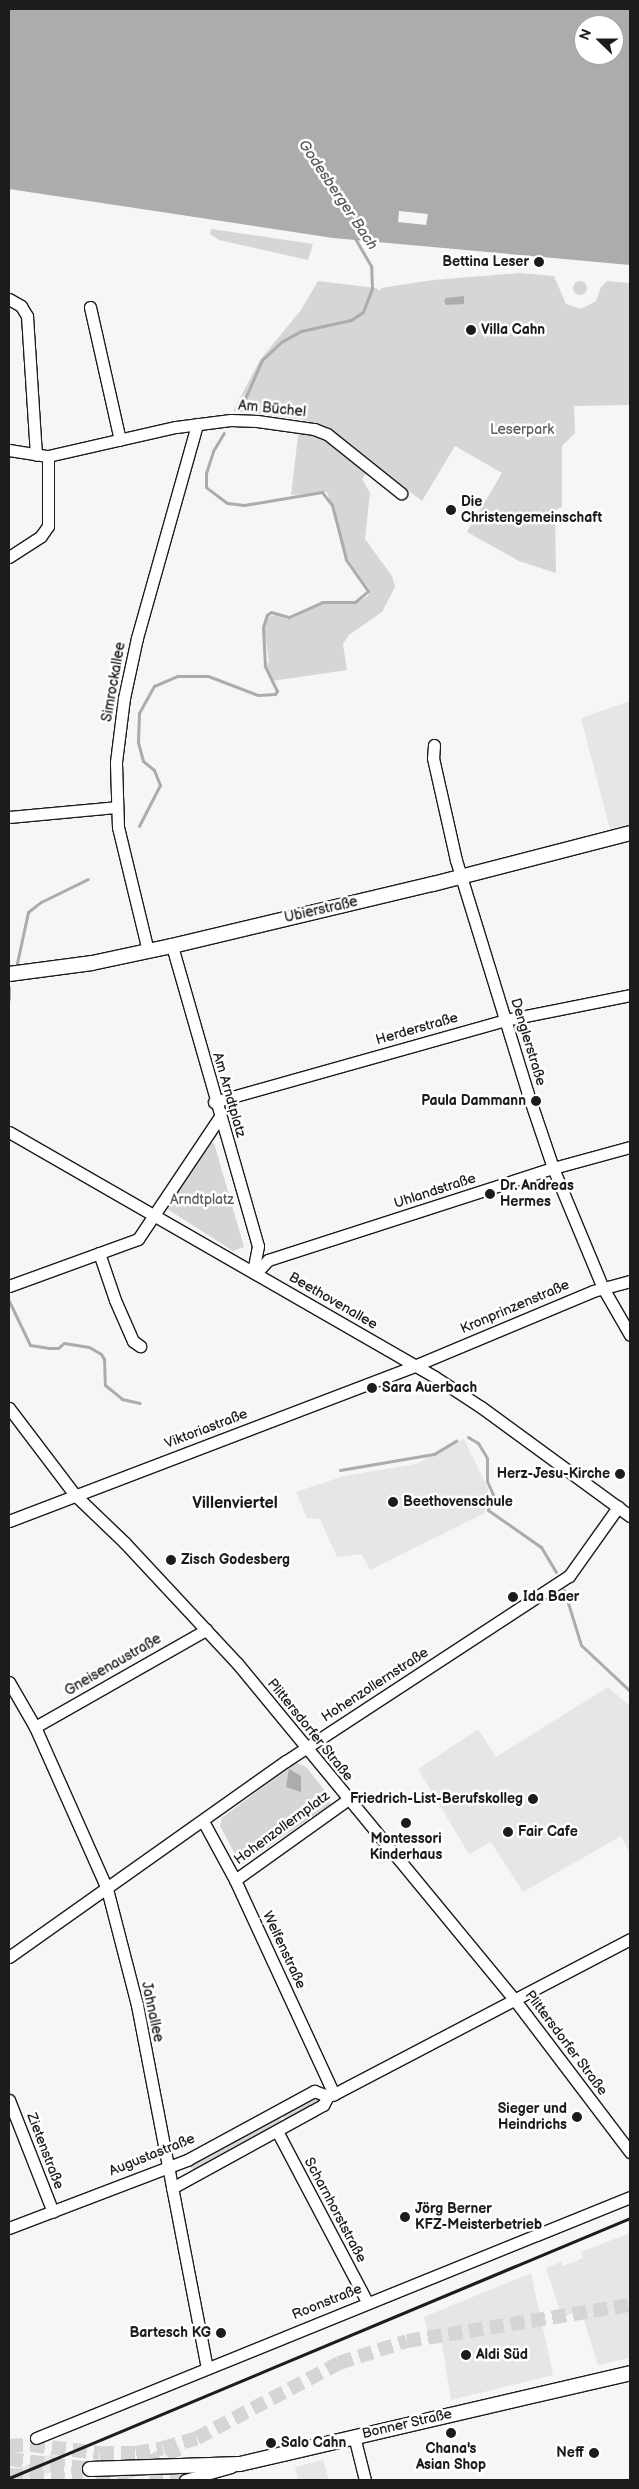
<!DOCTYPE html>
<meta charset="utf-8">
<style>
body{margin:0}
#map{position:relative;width:639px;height:2489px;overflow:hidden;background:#f6f6f6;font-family:"Balsamiq Sans",sans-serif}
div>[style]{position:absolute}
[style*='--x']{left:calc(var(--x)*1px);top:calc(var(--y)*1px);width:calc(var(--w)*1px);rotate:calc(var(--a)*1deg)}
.built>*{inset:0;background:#e6e6e6}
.green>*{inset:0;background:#d6d6d6}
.round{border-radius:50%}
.water>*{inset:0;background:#acacac}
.pier>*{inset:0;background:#f6f6f6}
.stream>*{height:3px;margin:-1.5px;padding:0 1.5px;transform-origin:1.5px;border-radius:1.5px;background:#acacac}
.major-tunnel>*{height:14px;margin-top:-7px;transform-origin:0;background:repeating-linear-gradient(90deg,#d5d5d5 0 14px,transparent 0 21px)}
.roads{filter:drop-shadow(1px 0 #1c1c1c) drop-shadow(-1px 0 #1c1c1c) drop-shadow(0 1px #1c1c1c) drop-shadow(0 -1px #1c1c1c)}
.minor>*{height:11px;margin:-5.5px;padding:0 5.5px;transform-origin:5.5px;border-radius:5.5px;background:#fff}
.major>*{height:14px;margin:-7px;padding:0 7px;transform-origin:7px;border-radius:7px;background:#fff}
.rail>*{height:3px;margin:-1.5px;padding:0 1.5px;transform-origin:1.5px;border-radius:1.5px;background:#1c1c1c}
.dots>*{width:14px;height:14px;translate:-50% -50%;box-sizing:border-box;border:2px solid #fff;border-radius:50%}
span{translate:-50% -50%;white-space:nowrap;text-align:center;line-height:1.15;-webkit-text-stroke:5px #fff;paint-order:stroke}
.poi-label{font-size:14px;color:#1c1c1c;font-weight:700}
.right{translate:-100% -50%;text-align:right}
.left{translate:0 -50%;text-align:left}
.street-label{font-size:14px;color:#1c1c1c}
.park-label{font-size:14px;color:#5d5d5d}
.water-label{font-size:15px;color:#5d5d5d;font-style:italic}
.quarter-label{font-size:16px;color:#1c1c1c;font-weight:700}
.frame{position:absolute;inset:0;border:10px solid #1c1c1c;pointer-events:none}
.north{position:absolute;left:574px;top:15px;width:50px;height:50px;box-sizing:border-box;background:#fff;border:1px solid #a4a4a4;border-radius:50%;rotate:292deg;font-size:14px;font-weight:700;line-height:20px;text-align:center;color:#1c1c1c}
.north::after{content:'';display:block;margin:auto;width:18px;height:22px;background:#1c1c1c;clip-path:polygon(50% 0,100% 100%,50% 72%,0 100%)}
</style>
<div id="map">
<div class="built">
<div style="clip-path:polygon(630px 701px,630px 824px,610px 830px,581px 718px)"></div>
<div style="clip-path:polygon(464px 1439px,488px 1488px,485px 1513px,370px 1570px,362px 1554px,337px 1557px,320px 1519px,307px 1518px,296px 1492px,344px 1476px,416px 1464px)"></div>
<div style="clip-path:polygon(608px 1687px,630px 1706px,630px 1853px,621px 1836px,523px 1892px,491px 1842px,469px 1854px,418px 1769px,478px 1729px,496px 1757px)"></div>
<div style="clip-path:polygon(630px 2233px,630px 2358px,598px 2365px,581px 2311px,562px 2317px,546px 2268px,561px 2262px,563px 2266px,583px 2258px,581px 2252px)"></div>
<div style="clip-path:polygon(531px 2273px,553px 2375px,451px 2400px,440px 2333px,428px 2334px,424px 2317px)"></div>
<div style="clip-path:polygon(58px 2451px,66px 2466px,32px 2480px,9px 2480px,9px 2473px)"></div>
<div style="clip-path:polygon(323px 2460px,329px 2480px,298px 2480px,295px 2467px)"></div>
</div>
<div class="green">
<div style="clip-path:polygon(211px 229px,313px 244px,308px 260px,219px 240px,210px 234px)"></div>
<div style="clip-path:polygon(519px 273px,554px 276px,566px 304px,581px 309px,596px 301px,601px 287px,607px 281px,630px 283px,630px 405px,574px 406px,575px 433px,562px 446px,562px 507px,555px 510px,556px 573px,519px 561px,467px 532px,502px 473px,455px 446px,422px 501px,327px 428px,300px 419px,233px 411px,260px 360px,301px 310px,318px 281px,376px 288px,380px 291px,381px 288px,433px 280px)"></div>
<div class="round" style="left:573px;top:281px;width:14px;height:14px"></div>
<div style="clip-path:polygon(299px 427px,323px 434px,368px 471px,362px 479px,370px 493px,365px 539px,392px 576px,395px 587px,382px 612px,349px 635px,343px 644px,347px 670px,272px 681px,266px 668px,269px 661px,264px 628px,268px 617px,275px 615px,287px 619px,321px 604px,355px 604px,368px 596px,370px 591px,348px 559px,327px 492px,291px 495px)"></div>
<div style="clip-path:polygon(209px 1142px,214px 1143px,244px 1247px,233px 1251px,164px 1207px)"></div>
<div style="clip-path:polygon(296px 1762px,306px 1767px,331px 1798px,330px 1805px,241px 1865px,220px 1826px,222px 1818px)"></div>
<div style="clip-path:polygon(312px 2096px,319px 2097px,321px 2101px,286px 2122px,281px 2113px)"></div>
<div style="clip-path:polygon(278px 2114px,283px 2123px,194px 2170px,190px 2167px,190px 2163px)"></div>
</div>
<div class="water">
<div style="clip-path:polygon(evenodd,9px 9px,630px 9px,630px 265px,333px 238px,9px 189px,9px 9px,584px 25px,614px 25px,614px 55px,584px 55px,584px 25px)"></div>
<div style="clip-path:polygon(464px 296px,464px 304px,446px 305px,444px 301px,446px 298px)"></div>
<div style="clip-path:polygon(289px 1769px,301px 1776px,301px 1792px,286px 1787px)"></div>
</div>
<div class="pier">
<div style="clip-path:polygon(399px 211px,428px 214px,426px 225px,398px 222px)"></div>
</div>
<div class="stream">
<div style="--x:240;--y:410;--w:55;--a:-66.3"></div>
<div style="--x:262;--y:360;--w:26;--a:-43"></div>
<div style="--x:281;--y:342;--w:23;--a:-29"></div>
<div style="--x:301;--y:331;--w:51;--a:-12.4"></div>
<div style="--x:351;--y:320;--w:14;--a:-34"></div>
<div style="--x:363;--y:312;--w:25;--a:-69"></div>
<div style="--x:372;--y:289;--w:23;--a:-92"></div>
<div style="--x:371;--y:266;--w:32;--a:-120"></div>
<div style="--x:139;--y:826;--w:46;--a:-62.9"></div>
<div style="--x:160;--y:785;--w:16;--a:-112"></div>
<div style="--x:154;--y:770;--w:14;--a:-141"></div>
<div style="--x:143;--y:761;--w:20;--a:-105"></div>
<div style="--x:138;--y:742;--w:29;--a:-88"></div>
<div style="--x:139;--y:713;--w:31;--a:-61"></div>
<div style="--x:154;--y:686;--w:25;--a:-23"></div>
<div style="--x:177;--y:676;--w:31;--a:0"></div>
<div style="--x:208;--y:676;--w:53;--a:20.8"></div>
<div style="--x:258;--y:695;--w:17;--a:-3"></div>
<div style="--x:275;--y:694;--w:4;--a:-56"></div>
<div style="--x:277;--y:691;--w:28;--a:-116"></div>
<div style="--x:265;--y:666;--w:39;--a:-93"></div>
<div style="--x:263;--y:627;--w:13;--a:-72"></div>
<div style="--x:267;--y:615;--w:5;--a:-37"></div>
<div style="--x:271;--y:612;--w:19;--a:16"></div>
<div style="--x:289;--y:617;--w:36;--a:-24"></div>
<div style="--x:322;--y:602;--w:33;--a:0"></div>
<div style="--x:355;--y:602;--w:17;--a:-40"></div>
<div style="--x:368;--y:591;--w:39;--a:-125"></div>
<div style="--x:346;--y:559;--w:56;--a:-104.5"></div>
<div style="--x:332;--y:505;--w:16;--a:-128"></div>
<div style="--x:322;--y:492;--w:79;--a:170.5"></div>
<div style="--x:244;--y:505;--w:17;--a:-173"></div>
<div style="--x:227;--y:503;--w:26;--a:-143"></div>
<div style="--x:206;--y:487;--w:14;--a:-90"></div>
<div style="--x:206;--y:473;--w:23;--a:-72"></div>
<div style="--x:213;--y:451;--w:21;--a:-59"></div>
<div style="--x:17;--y:963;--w:52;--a:-77.8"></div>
<div style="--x:28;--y:912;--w:16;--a:-38"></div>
<div style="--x:41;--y:902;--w:52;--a:-26.1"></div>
<div style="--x:9;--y:999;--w:12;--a:-90"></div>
<div style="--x:9;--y:1301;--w:49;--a:64.5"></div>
<div style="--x:30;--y:1345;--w:18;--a:9"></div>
<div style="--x:48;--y:1348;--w:10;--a:0"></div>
<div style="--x:58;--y:1348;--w:8;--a:-40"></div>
<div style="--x:64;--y:1343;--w:25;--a:9"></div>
<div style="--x:89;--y:1347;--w:14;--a:30"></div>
<div style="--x:101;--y:1354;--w:6;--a:59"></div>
<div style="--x:104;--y:1359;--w:26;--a:88"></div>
<div style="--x:105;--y:1385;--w:22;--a:39"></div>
<div style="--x:122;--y:1399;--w:18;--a:13"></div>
<div style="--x:468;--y:1437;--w:12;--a:31"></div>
<div style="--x:478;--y:1443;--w:17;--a:59"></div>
<div style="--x:487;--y:1458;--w:23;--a:90"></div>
<div style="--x:487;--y:1481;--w:17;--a:66"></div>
<div style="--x:494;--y:1497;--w:7;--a:135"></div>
<div style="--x:489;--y:1502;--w:8;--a:97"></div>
<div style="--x:488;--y:1510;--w:65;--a:34.9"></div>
<div style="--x:541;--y:1547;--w:29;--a:59"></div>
<div style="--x:340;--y:1470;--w:95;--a:-9.7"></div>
<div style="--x:434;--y:1454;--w:26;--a:-31"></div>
<div style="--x:564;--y:1590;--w:58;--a:72.8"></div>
<div style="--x:581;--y:1645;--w:67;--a:43.2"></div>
</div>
<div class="major-tunnel">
<div style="--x:9;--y:2446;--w:22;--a:-3"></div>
<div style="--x:31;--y:2445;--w:69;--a:6.6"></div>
<div style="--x:100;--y:2453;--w:36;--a:0"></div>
<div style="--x:136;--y:2453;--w:27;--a:-10"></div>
<div style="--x:163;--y:2448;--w:35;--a:-16"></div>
<div style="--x:197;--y:2438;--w:161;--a:-27.8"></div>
<div style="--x:339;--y:2363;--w:71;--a:-17.9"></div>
<div style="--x:407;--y:2341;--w:226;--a:-9.2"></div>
<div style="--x:9;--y:2459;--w:82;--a:7"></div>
<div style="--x:9;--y:2475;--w:74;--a:3.9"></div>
<div style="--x:96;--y:2480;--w:33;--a:-14"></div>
<div style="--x:128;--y:2472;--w:56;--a:-24.3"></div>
<div style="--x:149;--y:2480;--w:49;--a:-7"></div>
</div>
<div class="roads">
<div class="minor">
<div style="--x:9;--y:299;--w:14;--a:30"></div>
<div style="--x:21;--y:306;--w:12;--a:59"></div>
<div style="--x:27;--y:316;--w:139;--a:86.3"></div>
<div style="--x:90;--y:307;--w:136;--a:77.3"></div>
<div style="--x:9;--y:450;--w:39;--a:9"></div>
<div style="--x:48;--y:456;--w:131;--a:-12.8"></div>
<div style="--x:176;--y:427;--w:55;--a:-7.3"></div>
<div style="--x:231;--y:420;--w:26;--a:2"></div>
<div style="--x:257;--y:421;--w:58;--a:8"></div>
<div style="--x:314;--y:429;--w:14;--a:21"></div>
<div style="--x:327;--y:434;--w:95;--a:38.6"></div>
<div style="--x:9;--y:557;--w:38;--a:-33"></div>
<div style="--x:41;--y:536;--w:12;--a:-55"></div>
<div style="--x:48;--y:526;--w:70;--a:-90"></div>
<div style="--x:434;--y:745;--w:13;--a:94"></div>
<div style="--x:433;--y:758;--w:105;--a:77.3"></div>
<div style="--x:456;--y:860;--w:242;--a:72.9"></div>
<div style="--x:527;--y:1091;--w:81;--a:71.3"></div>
<div style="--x:553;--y:1168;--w:130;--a:67.4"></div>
<div style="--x:603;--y:1288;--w:54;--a:60.1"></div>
<div style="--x:9;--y:817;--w:107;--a:-5.3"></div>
<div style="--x:172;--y:946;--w:312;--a:74"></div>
<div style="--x:258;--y:1246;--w:26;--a:101"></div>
<div style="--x:148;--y:951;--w:128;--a:-103.6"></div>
<div style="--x:118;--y:827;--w:65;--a:-91.8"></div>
<div style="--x:116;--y:762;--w:64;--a:-82.9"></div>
<div style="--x:124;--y:698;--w:61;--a:-77.8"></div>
<div style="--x:137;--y:638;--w:222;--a:-74.3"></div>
<div style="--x:214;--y:1102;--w:302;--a:-15.7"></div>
<div style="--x:505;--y:1020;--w:127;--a:-11.3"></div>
<div style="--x:9;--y:1132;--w:491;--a:29.9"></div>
<div style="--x:435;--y:1377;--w:55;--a:33.1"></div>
<div style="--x:481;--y:1407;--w:185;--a:36.2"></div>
<div style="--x:99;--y:1253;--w:50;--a:71.2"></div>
<div style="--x:115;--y:1300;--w:45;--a:66.3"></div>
<div style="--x:133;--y:1341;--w:9;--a:36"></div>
<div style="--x:256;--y:1273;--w:18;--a:-47"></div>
<div style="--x:268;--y:1260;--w:299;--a:-17.9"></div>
<div style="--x:553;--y:1168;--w:80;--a:-15.3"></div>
<div style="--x:9;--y:1286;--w:137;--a:-20"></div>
<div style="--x:138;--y:1239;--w:146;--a:-56.2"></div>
<div style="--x:9;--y:1408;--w:109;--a:52.8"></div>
<div style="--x:75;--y:1495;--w:69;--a:43.8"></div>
<div style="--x:125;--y:1543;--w:164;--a:47"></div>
<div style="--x:237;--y:1663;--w:435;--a:50.5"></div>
<div style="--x:514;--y:1999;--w:192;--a:52.8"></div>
<div style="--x:9;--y:1521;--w:434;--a:-20.9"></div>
<div style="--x:414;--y:1366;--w:194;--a:-22.7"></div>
<div style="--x:593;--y:1291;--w:38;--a:-15"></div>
<div style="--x:9;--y:1682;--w:52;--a:60"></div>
<div style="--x:35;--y:1727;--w:177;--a:66"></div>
<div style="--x:107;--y:1889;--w:120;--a:75.5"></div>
<div style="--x:137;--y:2005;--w:369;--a:79.1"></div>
<div style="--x:35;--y:1727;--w:197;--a:-29.6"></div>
<div style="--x:203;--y:1821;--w:67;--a:61.5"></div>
<div style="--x:235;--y:1880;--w:236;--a:65.2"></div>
<div style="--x:235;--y:1880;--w:138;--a:-35.5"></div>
<div style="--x:9;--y:1957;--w:339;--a:-35.3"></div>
<div style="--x:286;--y:1761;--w:338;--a:-33.2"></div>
<div style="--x:569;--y:1576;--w:85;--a:-54.6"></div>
<div style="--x:9;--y:2100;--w:120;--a:68.6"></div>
<div style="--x:277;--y:2131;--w:193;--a:62.2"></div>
<div style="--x:172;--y:2188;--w:160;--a:-28.8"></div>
<div style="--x:312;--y:2111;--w:13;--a:-29"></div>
<div style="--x:323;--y:2105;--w:10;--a:-61"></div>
<div style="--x:9;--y:2228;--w:191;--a:-20.9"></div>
<div style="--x:187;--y:2160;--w:145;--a:-28.5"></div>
<div style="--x:314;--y:2091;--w:15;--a:20"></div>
<div style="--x:328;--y:2096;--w:6;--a:-18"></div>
<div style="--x:334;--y:2094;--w:334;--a:-27.6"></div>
<div style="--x:354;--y:2436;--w:45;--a:76"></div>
<div style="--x:36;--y:2438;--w:641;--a:-22.08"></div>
<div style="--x:185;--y:2480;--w:48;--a:-15.8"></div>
</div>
<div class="major">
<div style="--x:9;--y:974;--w:84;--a:-7.5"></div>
<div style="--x:92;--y:963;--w:82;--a:-12"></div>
<div style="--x:172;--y:946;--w:268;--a:-13.4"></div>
<div style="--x:433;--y:884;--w:203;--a:-14.5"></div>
<div style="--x:90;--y:2469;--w:150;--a:-1.9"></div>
<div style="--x:240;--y:2464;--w:400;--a:-13.1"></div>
</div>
</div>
<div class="rail">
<div style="--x:9;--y:2478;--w:673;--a:-22.72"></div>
</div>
<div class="dots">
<div style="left:539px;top:262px;background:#1c1c1c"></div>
<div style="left:471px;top:330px;background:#1c1c1c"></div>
<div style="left:451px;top:510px;background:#1c1c1c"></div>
<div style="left:536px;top:1101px;background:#1c1c1c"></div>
<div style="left:490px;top:1194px;background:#1c1c1c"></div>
<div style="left:372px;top:1388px;background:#1c1c1c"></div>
<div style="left:620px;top:1474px;background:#1c1c1c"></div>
<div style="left:393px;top:1502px;background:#1c1c1c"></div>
<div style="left:171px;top:1560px;background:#1c1c1c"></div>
<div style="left:513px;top:1597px;background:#1c1c1c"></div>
<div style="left:533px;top:1799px;background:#1c1c1c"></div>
<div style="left:406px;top:1823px;background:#1c1c1c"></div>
<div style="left:508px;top:1832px;background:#1c1c1c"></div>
<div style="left:577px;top:2117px;background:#1c1c1c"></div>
<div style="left:405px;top:2217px;background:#1c1c1c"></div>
<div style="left:221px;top:2333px;background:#1c1c1c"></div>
<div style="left:466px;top:2355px;background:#1c1c1c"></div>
<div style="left:451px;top:2433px;background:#1c1c1c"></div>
<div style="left:271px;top:2443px;background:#1c1c1c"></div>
<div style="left:594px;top:2453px;background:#1c1c1c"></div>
</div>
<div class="poi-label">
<span class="right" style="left:529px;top:262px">Bettina Leser</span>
<span class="left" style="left:481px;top:330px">Villa Cahn</span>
<span class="left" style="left:461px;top:510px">Die<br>Christengemeinschaft</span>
<span class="right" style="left:526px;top:1101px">Paula Dammann</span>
<span class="left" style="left:500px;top:1194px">Dr. Andreas<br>Hermes</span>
<span class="left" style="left:382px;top:1388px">Sara Auerbach</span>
<span class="right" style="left:610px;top:1474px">Herz-Jesu-Kirche</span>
<span class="left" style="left:403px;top:1502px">Beethovenschule</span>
<span class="left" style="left:181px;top:1560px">Zisch Godesberg</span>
<span class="left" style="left:523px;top:1597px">Ida Baer</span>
<span class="right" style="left:523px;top:1799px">Friedrich-List-Berufskolleg</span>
<span class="left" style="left:518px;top:1832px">Fair Cafe</span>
<span style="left:406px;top:1847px">Montessori<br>Kinderhaus</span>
<span class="right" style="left:567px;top:2117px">Sieger und<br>Heindrichs</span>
<span class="left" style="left:415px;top:2217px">Jörg Berner<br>KFZ-Meisterbetrieb</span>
<span class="right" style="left:211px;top:2333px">Bartesch KG</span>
<span class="left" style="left:476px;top:2355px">Aldi Süd</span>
<span class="left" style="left:281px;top:2443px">Salo Cahn</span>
<span style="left:451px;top:2457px">Chana's<br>Asian Shop</span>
<span class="right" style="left:584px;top:2453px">Neff</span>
</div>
<div class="street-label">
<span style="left:272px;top:409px;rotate:6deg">Am Büchel</span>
<span style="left:114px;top:682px;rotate:-80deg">Simrockallee</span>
<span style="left:321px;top:910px;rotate:-13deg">Ubierstraße</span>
<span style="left:417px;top:1029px;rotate:-16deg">Herderstraße</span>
<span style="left:528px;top:1042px;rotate:73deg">Denglerstraße</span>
<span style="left:229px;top:1095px;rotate:74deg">Am Arndtplatz</span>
<span style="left:435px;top:1191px;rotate:-18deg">Uhlandstraße</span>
<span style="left:333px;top:1301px;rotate:30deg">Beethovenallee</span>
<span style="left:515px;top:1307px;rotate:-23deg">Kronprinzenstraße</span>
<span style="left:206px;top:1429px;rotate:-21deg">Viktoriastraße</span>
<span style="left:113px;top:1665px;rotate:-30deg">Gneisenaustraße</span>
<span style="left:375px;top:1685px;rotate:-33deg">Hohenzollernstraße</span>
<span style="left:310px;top:1730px;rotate:51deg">Plittersdorfer Straße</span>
<span style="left:282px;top:1828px;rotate:-36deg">Hohenzollernplatz</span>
<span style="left:284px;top:1950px;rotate:65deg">Welfenstraße</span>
<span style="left:152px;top:2012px;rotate:78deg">Jahnallee</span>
<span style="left:566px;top:2043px;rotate:53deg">Plittersdorfer Straße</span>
<span style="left:45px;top:2151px;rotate:69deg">Zietenstraße</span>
<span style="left:152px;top:2155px;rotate:-22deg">Augustastraße</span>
<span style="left:335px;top:2210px;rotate:62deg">Scharnhorststraße</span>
<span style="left:327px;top:2302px;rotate:-22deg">Roonstraße</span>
<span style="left:407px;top:2424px;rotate:-13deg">Bonner Straße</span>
</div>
<div class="park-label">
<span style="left:522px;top:430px">Leserpark</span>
<span style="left:202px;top:1200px">Arndtplatz</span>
</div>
<div class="water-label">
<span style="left:338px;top:195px;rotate:56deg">Godesberger Bach</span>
</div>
<div class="quarter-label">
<span style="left:235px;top:1504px">Villenviertel</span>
</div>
<div class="frame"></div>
<div class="north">N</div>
</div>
